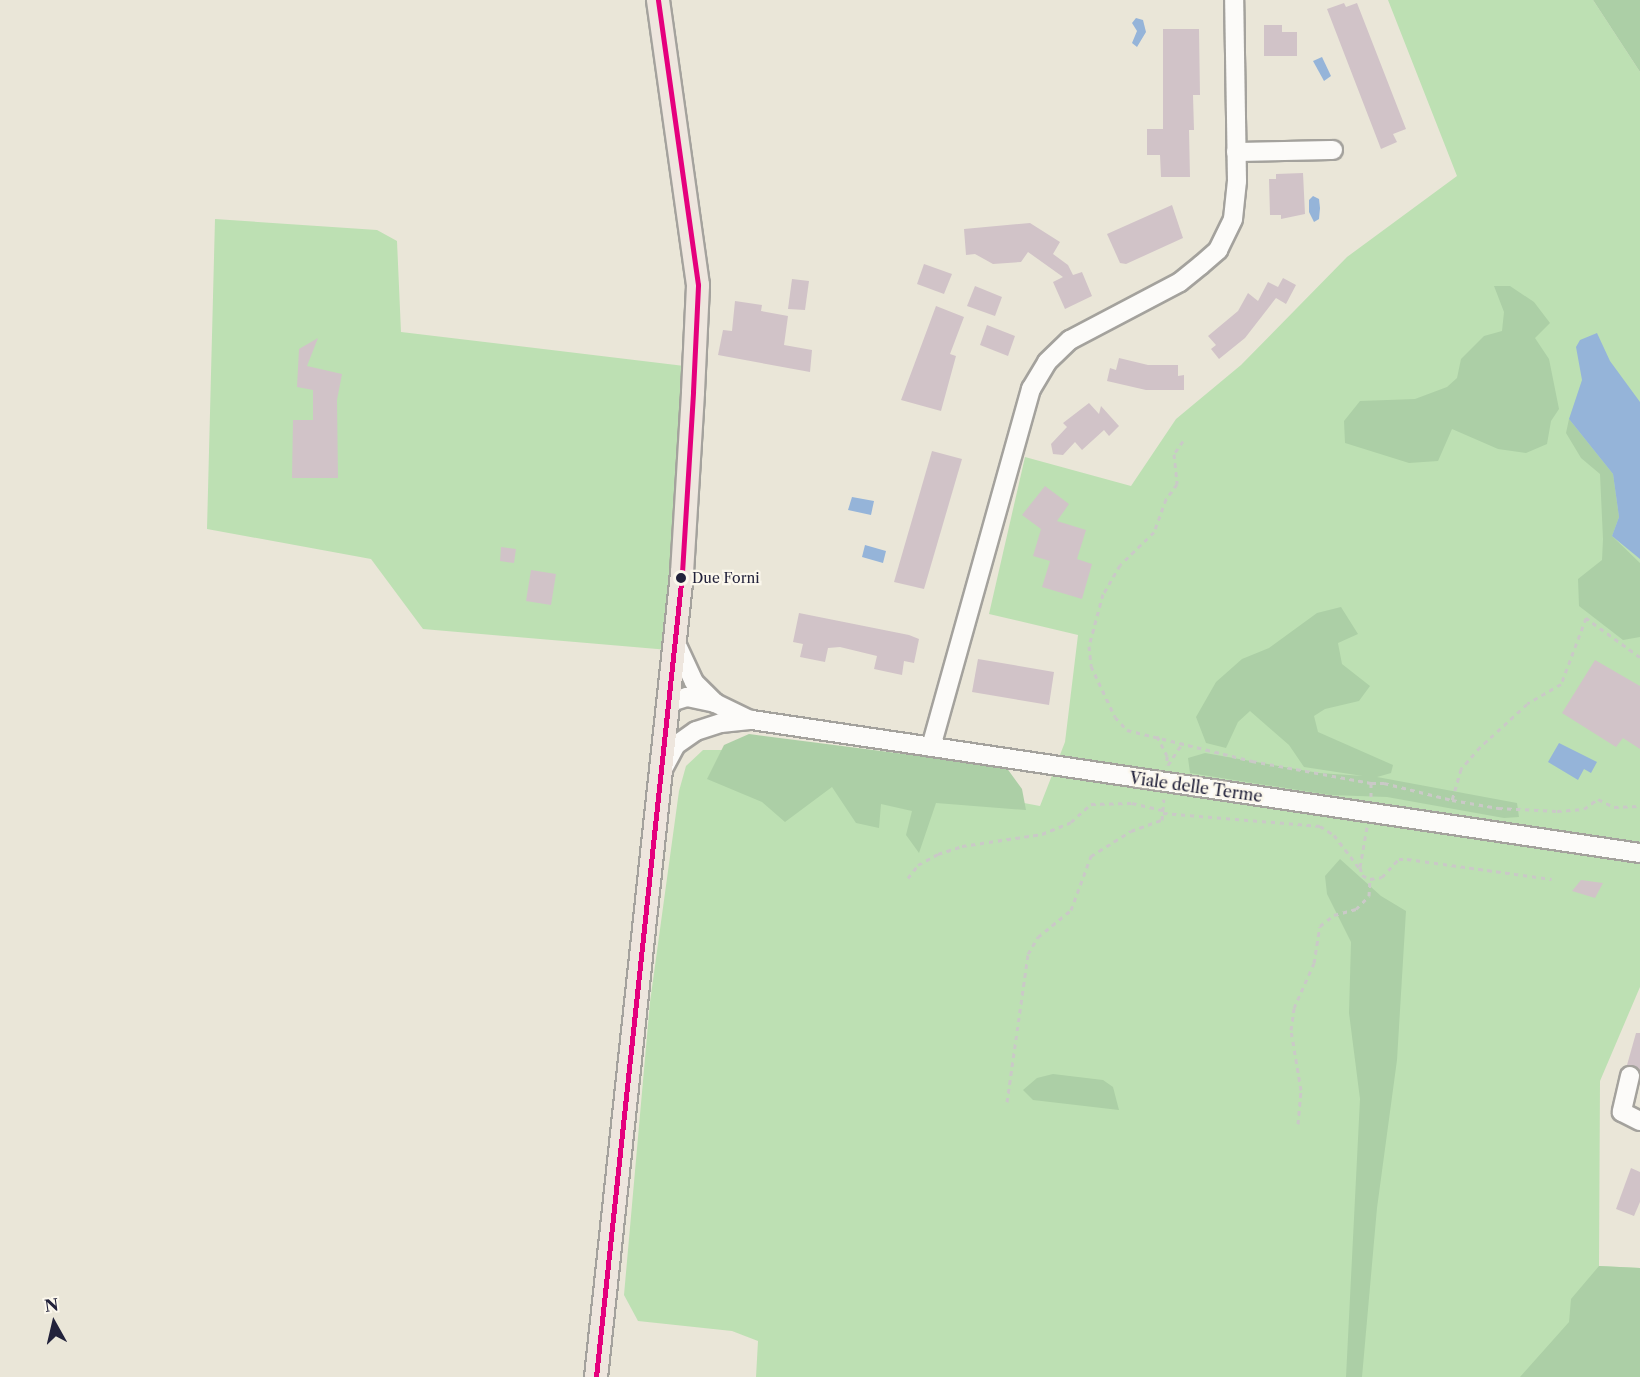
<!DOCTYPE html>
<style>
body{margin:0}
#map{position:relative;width:1640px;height:1377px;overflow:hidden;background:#eae6d8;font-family:"Libre Caslon Text",serif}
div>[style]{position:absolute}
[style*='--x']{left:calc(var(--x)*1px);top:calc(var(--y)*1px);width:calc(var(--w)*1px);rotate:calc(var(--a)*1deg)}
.green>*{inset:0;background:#bde0b3}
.forest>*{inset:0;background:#accfa6}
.water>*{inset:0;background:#95b4d9}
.building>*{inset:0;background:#d1c3c8}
.path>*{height:3px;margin-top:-1.5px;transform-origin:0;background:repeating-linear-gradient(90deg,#cac9c7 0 4.5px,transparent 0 9px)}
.roads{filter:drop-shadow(2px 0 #a4a29d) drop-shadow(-2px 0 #a4a29d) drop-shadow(0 2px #a4a29d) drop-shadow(0 -2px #a4a29d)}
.minor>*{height:18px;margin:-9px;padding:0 9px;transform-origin:9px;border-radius:9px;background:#fcfbf9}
.major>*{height:22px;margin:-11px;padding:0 11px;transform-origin:11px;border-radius:11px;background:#eee6de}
.bus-1>*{height:4.5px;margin:-2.25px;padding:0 2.25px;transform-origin:2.25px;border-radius:2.25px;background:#e5007d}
.dots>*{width:16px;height:16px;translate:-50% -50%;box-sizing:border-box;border:3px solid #fbf7ec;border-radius:50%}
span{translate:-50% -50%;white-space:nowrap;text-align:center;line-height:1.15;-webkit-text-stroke:4.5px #fbf7ec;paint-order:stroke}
.bus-label{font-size:14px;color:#22223b}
.left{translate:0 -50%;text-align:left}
.street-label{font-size:16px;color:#22223b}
.north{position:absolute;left:24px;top:1293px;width:60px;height:60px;-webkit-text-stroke:4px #fbf7ec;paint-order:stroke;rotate:352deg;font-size:16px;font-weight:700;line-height:24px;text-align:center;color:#22223b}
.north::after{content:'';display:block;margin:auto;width:21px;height:27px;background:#22223b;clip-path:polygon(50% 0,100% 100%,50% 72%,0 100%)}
</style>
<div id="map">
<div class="green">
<div style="clip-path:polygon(1388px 0,1593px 0,1640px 72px,1640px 987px,1600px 1081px,1599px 1266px,1640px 1268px,1640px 1377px,756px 1377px,758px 1341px,732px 1331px,638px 1321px,624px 1295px,650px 1002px,679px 791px,686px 766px,703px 750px,747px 750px,1040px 806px,1065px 742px,1078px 635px,989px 614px,1025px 457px,1131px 486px,1176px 419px,1241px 365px,1347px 257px,1457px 176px)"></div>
<div style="clip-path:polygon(215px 219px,377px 230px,397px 241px,401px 332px,701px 368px,669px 650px,423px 629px,371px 559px,207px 529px)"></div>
</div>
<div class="forest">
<div style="clip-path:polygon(1593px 0,1640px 0,1640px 72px)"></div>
<div style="clip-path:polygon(1494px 286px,1510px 286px,1534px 302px,1550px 323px,1535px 338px,1549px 359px,1559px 409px,1551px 421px,1547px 444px,1526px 453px,1498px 449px,1452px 429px,1438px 461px,1409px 463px,1345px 443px,1344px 421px,1360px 401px,1415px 399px,1447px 387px,1457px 378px,1461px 359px,1484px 336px,1502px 331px,1504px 312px)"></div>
<div style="clip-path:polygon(1569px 419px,1613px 474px,1619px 517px,1612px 536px,1640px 563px,1640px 637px,1623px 640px,1579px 606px,1578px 579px,1602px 560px,1603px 539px,1600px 474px,1581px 458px,1566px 433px)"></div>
<div style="clip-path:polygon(1341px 607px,1358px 634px,1338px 643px,1342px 664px,1370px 686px,1359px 701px,1325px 709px,1314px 716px,1318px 732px,1393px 765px,1391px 773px,1377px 777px,1517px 803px,1519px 817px,1504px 818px,1387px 797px,1330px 795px,1190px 773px,1188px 758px,1205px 753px,1319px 773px,1363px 776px,1304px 767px,1289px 745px,1250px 711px,1238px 722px,1226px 748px,1206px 743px,1196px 717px,1216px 682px,1242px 659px,1269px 648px,1317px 613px)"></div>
<div style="clip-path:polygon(749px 734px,1006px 767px,1022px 789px,1026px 810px,936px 803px,919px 853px,906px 835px,912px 811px,881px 804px,879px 828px,856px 823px,832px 787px,785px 822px,762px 802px,707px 779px,724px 745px)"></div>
<div style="clip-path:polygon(1340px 859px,1381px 896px,1406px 911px,1397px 1060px,1377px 1208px,1362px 1377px,1346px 1377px,1360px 1099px,1349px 1013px,1351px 942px,1327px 894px,1325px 876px)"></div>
<div style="clip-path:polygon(1053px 1074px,1103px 1080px,1113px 1087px,1119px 1110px,1033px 1100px,1023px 1090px,1037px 1078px)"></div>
<div style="clip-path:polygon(1599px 1266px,1640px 1268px,1640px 1377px,1520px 1377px,1569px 1322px,1571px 1299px)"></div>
</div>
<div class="water">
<div style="clip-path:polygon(1136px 18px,1143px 20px,1146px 32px,1137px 47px,1132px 43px,1137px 31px,1132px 23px)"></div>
<div style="clip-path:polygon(1322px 57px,1331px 76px,1324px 81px,1313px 61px)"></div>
<div style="clip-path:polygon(1313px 196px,1319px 199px,1320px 208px,1319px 219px,1314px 222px,1309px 212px,1309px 200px)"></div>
<div style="clip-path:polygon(1597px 333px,1610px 361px,1640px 402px,1640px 559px,1612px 536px,1619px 517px,1613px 474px,1569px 419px,1582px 380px,1576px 347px,1580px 340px)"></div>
<div style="clip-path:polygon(852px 497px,874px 501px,871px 515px,848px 510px)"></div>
<div style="clip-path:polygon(865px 545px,886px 551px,883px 563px,862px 557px)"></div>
<div style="clip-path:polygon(1559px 743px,1597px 762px,1591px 773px,1584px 769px,1578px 780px,1548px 762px)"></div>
</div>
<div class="building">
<div style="clip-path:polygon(1344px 3px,1346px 7px,1357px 3px,1406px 129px,1393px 134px,1397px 142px,1381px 149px,1327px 9px)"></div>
<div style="clip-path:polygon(1264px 25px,1282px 25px,1282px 32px,1297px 32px,1297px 56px,1264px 56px)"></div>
<div style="clip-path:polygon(1163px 29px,1199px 29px,1200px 95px,1193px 95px,1194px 130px,1189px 130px,1190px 177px,1161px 177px,1160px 155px,1147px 155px,1147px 129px,1163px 129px)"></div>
<div style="clip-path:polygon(1303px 173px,1305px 214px,1281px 219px,1281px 215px,1270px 215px,1269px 179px,1276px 179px,1276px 174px)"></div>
<div style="clip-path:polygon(1172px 205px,1183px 238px,1126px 264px,1120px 263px,1107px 234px)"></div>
<div style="clip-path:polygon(1030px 223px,1060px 242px,1053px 254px,1068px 265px,1073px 275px,1082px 272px,1092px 296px,1065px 309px,1053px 282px,1063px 277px,1028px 252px,1021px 262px,993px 264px,975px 254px,966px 255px,964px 229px)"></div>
<div style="clip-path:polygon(924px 264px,952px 274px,944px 294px,917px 284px)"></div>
<div style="clip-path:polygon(1283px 278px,1296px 285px,1286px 304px,1276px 298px,1245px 338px,1219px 359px,1211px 349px,1216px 345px,1208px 336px,1238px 311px,1248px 293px,1258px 301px,1268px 282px,1278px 287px)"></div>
<div style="clip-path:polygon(792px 279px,809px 281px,805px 310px,788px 309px)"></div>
<div style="clip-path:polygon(975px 286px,1002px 297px,995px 316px,967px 306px)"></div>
<div style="clip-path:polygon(735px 301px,762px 305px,761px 311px,788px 316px,784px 345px,812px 350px,810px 372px,718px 355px,723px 330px,732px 331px)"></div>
<div style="clip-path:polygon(936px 306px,964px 317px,950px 354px,956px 356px,941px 411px,901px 400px)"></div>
<div style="clip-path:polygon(987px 325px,1015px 336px,1008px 356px,980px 345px)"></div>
<div style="clip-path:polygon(318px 338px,307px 366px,342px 374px,337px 400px,338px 478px,292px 478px,293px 420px,313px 420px,313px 390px,297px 387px,299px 349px)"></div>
<div style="clip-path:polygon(1119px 358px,1148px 365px,1178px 365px,1178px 376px,1184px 375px,1184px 390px,1146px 390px,1107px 381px,1110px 368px,1116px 370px)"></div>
<div style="clip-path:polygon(1089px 403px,1099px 414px,1101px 406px,1119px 426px,1109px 436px,1104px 430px,1082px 450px,1075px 442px,1063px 455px,1053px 454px,1051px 444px,1067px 427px,1063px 423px)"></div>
<div style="clip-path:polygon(932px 451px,962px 459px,924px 589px,894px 582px)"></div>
<div style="clip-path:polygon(1045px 486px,1069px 504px,1057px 521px,1086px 530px,1077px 559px,1092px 564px,1082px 599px,1042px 587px,1050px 561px,1033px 556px,1041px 529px,1022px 515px)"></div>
<div style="clip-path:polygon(501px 547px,516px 549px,514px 563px,500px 561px)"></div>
<div style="clip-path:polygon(531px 570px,556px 574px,551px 605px,526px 601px)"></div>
<div style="clip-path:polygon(799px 613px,909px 635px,919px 639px,914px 663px,904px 661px,902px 675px,874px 669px,877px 656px,840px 647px,828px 648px,825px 662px,800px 657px,803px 644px,793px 642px)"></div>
<div style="clip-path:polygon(978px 659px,1054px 672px,1049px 705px,972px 692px)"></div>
<div style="clip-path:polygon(1595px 660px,1640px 686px,1640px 749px,1623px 738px,1616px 747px,1562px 713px)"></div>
<div style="clip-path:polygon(1581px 880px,1603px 883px,1595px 898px,1572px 891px)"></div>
<div style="clip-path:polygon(1636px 1033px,1640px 1033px,1640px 1070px,1627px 1065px)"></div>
<div style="clip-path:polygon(1631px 1168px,1640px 1172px,1640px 1202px,1634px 1216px,1616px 1209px)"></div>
</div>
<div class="path">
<div style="--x:1183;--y:441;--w:16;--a:125"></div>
<div style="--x:1174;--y:454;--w:30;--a:84"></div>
<div style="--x:1177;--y:484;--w:19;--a:126"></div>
<div style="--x:1166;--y:499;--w:35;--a:110"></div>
<div style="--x:1154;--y:532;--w:47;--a:135.9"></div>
<div style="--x:1120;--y:565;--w:34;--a:120"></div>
<div style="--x:1103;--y:594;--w:54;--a:105.1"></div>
<div style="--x:1089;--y:646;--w:20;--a:84"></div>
<div style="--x:1091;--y:666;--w:56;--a:64.8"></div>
<div style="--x:1115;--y:717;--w:18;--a:47"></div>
<div style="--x:1127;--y:730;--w:129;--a:13.9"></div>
<div style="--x:1252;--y:761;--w:121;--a:10.5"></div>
<div style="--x:1640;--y:657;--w:67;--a:-144.2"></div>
<div style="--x:1586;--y:618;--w:71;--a:110.7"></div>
<div style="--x:1561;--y:684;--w:39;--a:150"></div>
<div style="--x:1527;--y:704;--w:64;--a:137.5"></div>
<div style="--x:1480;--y:747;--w:29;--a:131"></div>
<div style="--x:1461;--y:769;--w:32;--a:106"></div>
<div style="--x:1452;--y:800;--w:47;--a:9.9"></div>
<div style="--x:1498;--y:808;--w:59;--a:2.9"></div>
<div style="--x:1557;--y:811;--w:27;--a:-4"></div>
<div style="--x:1584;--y:809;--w:17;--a:-36"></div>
<div style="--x:1598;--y:799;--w:18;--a:27"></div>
<div style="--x:1614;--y:807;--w:26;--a:-2"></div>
<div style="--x:1157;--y:736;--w:22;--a:63"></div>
<div style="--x:1167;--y:756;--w:9;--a:90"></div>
<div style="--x:1168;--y:765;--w:27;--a:-57"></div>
<div style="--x:1371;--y:797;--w:14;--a:-90"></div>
<div style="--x:1371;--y:783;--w:13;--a:0"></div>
<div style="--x:1384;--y:783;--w:70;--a:14"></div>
<div style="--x:1163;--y:813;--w:158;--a:4.7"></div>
<div style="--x:1320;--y:826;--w:17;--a:33"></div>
<div style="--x:1334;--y:835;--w:43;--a:52.6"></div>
<div style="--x:1367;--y:827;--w:41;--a:99.9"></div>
<div style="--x:1360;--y:867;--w:8;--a:76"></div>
<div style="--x:1362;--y:875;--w:9;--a:27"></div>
<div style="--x:1370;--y:879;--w:12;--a:-9"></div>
<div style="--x:1382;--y:877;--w:25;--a:-47"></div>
<div style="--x:1399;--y:859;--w:8;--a:0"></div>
<div style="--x:1407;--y:859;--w:146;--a:7.9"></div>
<div style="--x:908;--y:878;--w:16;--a:-52"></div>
<div style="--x:918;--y:865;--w:23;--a:-29"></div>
<div style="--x:938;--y:854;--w:25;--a:-18"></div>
<div style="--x:962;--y:846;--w:81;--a:-8.5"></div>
<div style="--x:1042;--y:834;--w:31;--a:-22"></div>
<div style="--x:1071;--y:822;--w:27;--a:-42"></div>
<div style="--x:1091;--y:804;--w:41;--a:-1.4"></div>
<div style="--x:1132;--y:803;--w:32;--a:13"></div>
<div style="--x:1007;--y:1102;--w:149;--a:-81.9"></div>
<div style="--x:1028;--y:954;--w:20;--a:-60"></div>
<div style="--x:1038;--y:937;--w:43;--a:-39.3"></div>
<div style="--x:1071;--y:910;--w:58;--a:-69.7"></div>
<div style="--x:1091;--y:856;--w:47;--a:-32"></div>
<div style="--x:1131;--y:831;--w:33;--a:-20"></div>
<div style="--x:1162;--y:820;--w:21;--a:-85"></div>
<div style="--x:1298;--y:1124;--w:34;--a:-85"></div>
<div style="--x:1301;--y:1090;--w:61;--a:-99.5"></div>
<div style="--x:1291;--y:1030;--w:22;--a:-82"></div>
<div style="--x:1294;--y:1008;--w:49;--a:-66"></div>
<div style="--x:1314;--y:963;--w:37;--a:-81"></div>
<div style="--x:1320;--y:926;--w:18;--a:-38"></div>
<div style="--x:1334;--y:915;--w:23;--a:-15"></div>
<div style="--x:1356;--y:909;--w:18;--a:-45"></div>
<div style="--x:1369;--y:896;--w:17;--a:-87"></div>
</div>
<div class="roads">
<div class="minor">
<div style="--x:1236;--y:152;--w:97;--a:-1.2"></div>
<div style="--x:675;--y:641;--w:45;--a:65.1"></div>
<div style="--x:694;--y:682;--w:30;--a:45"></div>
<div style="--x:668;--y:703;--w:20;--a:-18"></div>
<div style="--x:687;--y:697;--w:29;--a:12"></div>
<div style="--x:715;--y:703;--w:39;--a:26"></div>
<div style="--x:931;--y:747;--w:372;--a:-74.4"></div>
<div style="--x:1031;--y:389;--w:31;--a:-59"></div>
<div style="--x:1047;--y:362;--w:32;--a:-44"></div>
<div style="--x:1070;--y:340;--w:124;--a:-27.8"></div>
<div style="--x:1180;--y:282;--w:27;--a:-39"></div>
<div style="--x:1201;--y:265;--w:23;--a:-41"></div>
<div style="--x:1218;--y:250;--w:34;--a:-64"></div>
<div style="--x:1233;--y:219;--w:38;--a:-84"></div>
<div style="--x:1237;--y:181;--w:181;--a:-90.9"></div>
<div style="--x:663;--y:769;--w:27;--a:-62"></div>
<div style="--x:676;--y:745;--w:24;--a:-35"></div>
<div style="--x:696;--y:731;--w:26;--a:-18"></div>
<div style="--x:721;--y:723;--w:31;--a:-6"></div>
<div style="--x:752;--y:720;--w:898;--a:8.52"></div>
<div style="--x:1630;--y:1076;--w:37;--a:103"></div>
<div style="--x:1622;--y:1112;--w:20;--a:27"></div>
</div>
<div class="major">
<div style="--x:596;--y:1377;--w:809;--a:-83.89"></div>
<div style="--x:682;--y:573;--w:181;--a:-86.5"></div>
<div style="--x:693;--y:392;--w:107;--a:-87.3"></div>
<div style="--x:698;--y:285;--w:288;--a:-98"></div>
</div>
</div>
<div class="bus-1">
<div style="--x:596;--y:1377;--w:809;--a:-83.89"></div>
<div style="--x:682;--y:573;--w:181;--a:-86.5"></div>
<div style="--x:693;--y:392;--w:107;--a:-87.3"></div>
<div style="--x:698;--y:285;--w:288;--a:-98"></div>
</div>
<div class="dots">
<div style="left:681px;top:578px;background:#22223b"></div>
</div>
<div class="bus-label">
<span class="left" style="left:692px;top:578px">Due Forni</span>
</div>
<div class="street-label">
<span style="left:1196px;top:787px;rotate:8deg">Viale delle Terme</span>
</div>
<div class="north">N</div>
</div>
